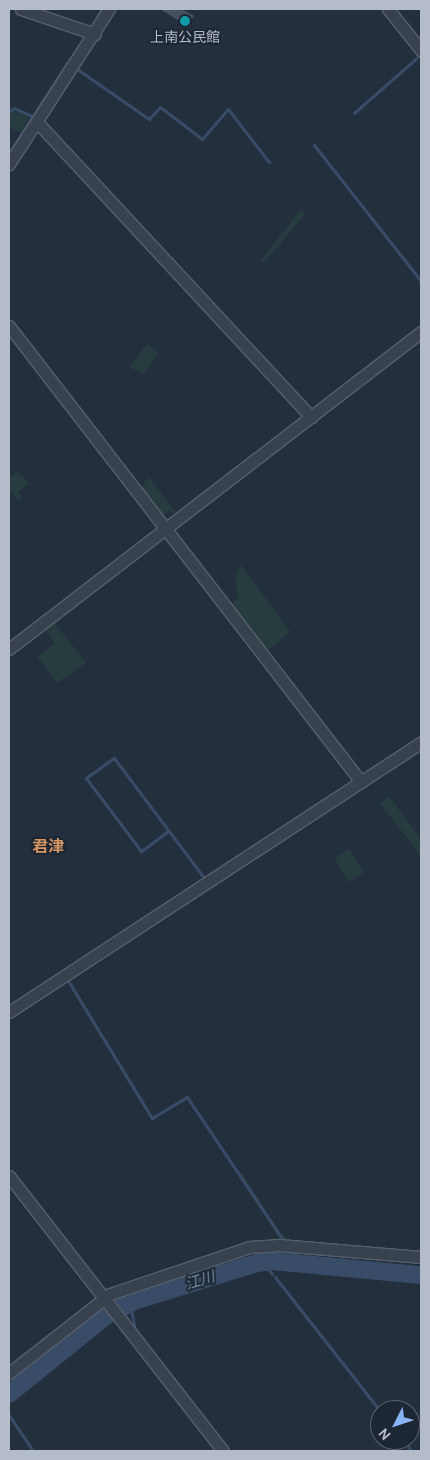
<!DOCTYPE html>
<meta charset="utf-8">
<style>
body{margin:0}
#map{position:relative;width:430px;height:1460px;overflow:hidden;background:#242f3e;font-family:Cabin,"Noto Sans JP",sans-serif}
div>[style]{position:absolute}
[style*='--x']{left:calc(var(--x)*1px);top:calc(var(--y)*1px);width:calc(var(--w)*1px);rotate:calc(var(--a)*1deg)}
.green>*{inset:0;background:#263c3f}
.stream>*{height:3px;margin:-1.5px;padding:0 1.5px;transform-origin:1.5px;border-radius:1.5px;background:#394c67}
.river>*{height:18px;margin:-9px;padding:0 9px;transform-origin:9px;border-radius:9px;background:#394c67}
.building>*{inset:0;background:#455162}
.roads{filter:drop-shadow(1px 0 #565f6c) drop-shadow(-1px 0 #565f6c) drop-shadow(0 1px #565f6c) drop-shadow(0 -1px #565f6c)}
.minor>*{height:11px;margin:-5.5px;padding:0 5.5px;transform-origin:5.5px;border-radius:5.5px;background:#38414e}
.dots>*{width:14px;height:14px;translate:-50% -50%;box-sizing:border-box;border:2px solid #1d2633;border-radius:50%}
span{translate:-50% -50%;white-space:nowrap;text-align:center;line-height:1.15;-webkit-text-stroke:4px #1d2633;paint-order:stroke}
.poi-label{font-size:14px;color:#b4bcc9}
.water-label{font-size:15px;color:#7c92b1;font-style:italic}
.quarter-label{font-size:16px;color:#d59563;font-weight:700}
.frame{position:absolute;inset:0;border:10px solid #b4bcc9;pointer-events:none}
.north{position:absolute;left:370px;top:1400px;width:50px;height:50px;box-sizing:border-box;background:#1d2633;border:1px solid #59626f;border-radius:50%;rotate:229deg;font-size:14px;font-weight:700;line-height:20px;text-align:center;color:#b4bcc9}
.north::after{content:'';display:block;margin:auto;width:18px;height:22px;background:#8ab4f8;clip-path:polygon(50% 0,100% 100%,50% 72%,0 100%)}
</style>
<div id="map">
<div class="green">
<div style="clip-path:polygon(14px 110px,30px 117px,20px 133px,9px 127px,9px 113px)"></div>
<div style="clip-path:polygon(301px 210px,305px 214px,264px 263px,261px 260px)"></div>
<div style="clip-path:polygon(147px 344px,159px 353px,143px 375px,130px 366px)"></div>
<div style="clip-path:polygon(18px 472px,29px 483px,18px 493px,22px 497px,19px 501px,9px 490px,9px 478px)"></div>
<div style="clip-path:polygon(149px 477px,176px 512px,174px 514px,171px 511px,161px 516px,139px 489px)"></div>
<div style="clip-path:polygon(241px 565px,290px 632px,265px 653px,230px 607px,238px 597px,235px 576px)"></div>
<div style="clip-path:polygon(53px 621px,86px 663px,57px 683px,38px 657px,55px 643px,44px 628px)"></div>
<div style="clip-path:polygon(389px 796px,421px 839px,421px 856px,380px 804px)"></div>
<div style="clip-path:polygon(349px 849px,364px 872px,349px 882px,334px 858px)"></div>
<div style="clip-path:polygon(241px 1172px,281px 1234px,293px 1242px,281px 1241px,237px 1173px)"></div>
</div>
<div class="stream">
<div style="--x:98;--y:15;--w:7;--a:-56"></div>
<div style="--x:77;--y:69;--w:88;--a:34.8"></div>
<div style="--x:149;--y:119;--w:16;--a:-47"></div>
<div style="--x:160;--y:107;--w:53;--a:37.3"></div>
<div style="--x:202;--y:139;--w:40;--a:-49"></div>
<div style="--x:228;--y:109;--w:67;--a:52.3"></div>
<div style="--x:9;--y:111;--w:6;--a:-31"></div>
<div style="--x:14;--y:108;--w:20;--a:24"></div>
<div style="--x:354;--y:113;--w:88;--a:-41.3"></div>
<div style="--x:314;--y:145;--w:173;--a:51.8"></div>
<div style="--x:9;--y:153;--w:107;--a:-57.2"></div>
<div style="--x:168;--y:831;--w:34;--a:143"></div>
<div style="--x:141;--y:851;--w:91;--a:-127"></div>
<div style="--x:86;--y:778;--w:34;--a:-36"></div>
<div style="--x:114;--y:758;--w:150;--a:53.1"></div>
<div style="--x:67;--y:979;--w:163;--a:58.6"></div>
<div style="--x:152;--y:1118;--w:41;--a:-31"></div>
<div style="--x:187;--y:1097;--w:172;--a:56.1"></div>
<div style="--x:289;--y:1250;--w:17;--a:54"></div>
<div style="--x:263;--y:1262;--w:15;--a:53"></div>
<div style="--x:275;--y:1277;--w:170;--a:51.9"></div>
<div style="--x:130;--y:1304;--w:26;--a:79"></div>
<div style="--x:9;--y:1415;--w:43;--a:56.3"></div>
<div style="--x:403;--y:1440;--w:11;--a:52"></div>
</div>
<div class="river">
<div style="--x:9;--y:1394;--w:126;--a:-38.9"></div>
<div style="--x:107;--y:1315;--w:30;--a:-27"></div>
<div style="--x:134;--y:1301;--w:129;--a:-17.2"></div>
<div style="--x:257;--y:1263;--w:15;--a:-8"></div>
<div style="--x:272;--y:1261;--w:150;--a:5.4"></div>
</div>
<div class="building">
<div style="clip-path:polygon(160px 9px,182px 9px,194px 16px,187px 26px)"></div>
</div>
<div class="roads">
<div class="minor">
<div style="--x:21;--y:9;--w:78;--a:18.7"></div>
<div style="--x:388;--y:9;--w:53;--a:51.2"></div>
<div style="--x:37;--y:122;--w:403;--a:47.1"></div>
<div style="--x:9;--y:164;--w:184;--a:-57.2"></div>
<div style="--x:9;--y:326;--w:576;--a:52.33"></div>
<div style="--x:9;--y:649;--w:520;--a:-37.58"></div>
<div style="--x:9;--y:1012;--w:493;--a:-33.2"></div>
<div style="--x:9;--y:1176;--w:348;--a:52.1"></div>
<div style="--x:9;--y:1373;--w:128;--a:-38"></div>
<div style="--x:110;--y:1294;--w:148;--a:-18.6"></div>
<div style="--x:250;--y:1247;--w:29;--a:-4"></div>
<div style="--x:279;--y:1245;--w:143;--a:4.8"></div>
</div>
</div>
<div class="dots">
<div style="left:185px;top:21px;background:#0f9aa8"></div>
</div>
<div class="poi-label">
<span style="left:185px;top:37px">上南公民館</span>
</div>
<div class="water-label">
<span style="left:200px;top:1281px;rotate:-17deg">江川</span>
</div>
<div class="quarter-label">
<span style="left:48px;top:847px">君津</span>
</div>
<div class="frame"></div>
<div class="north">N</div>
</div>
